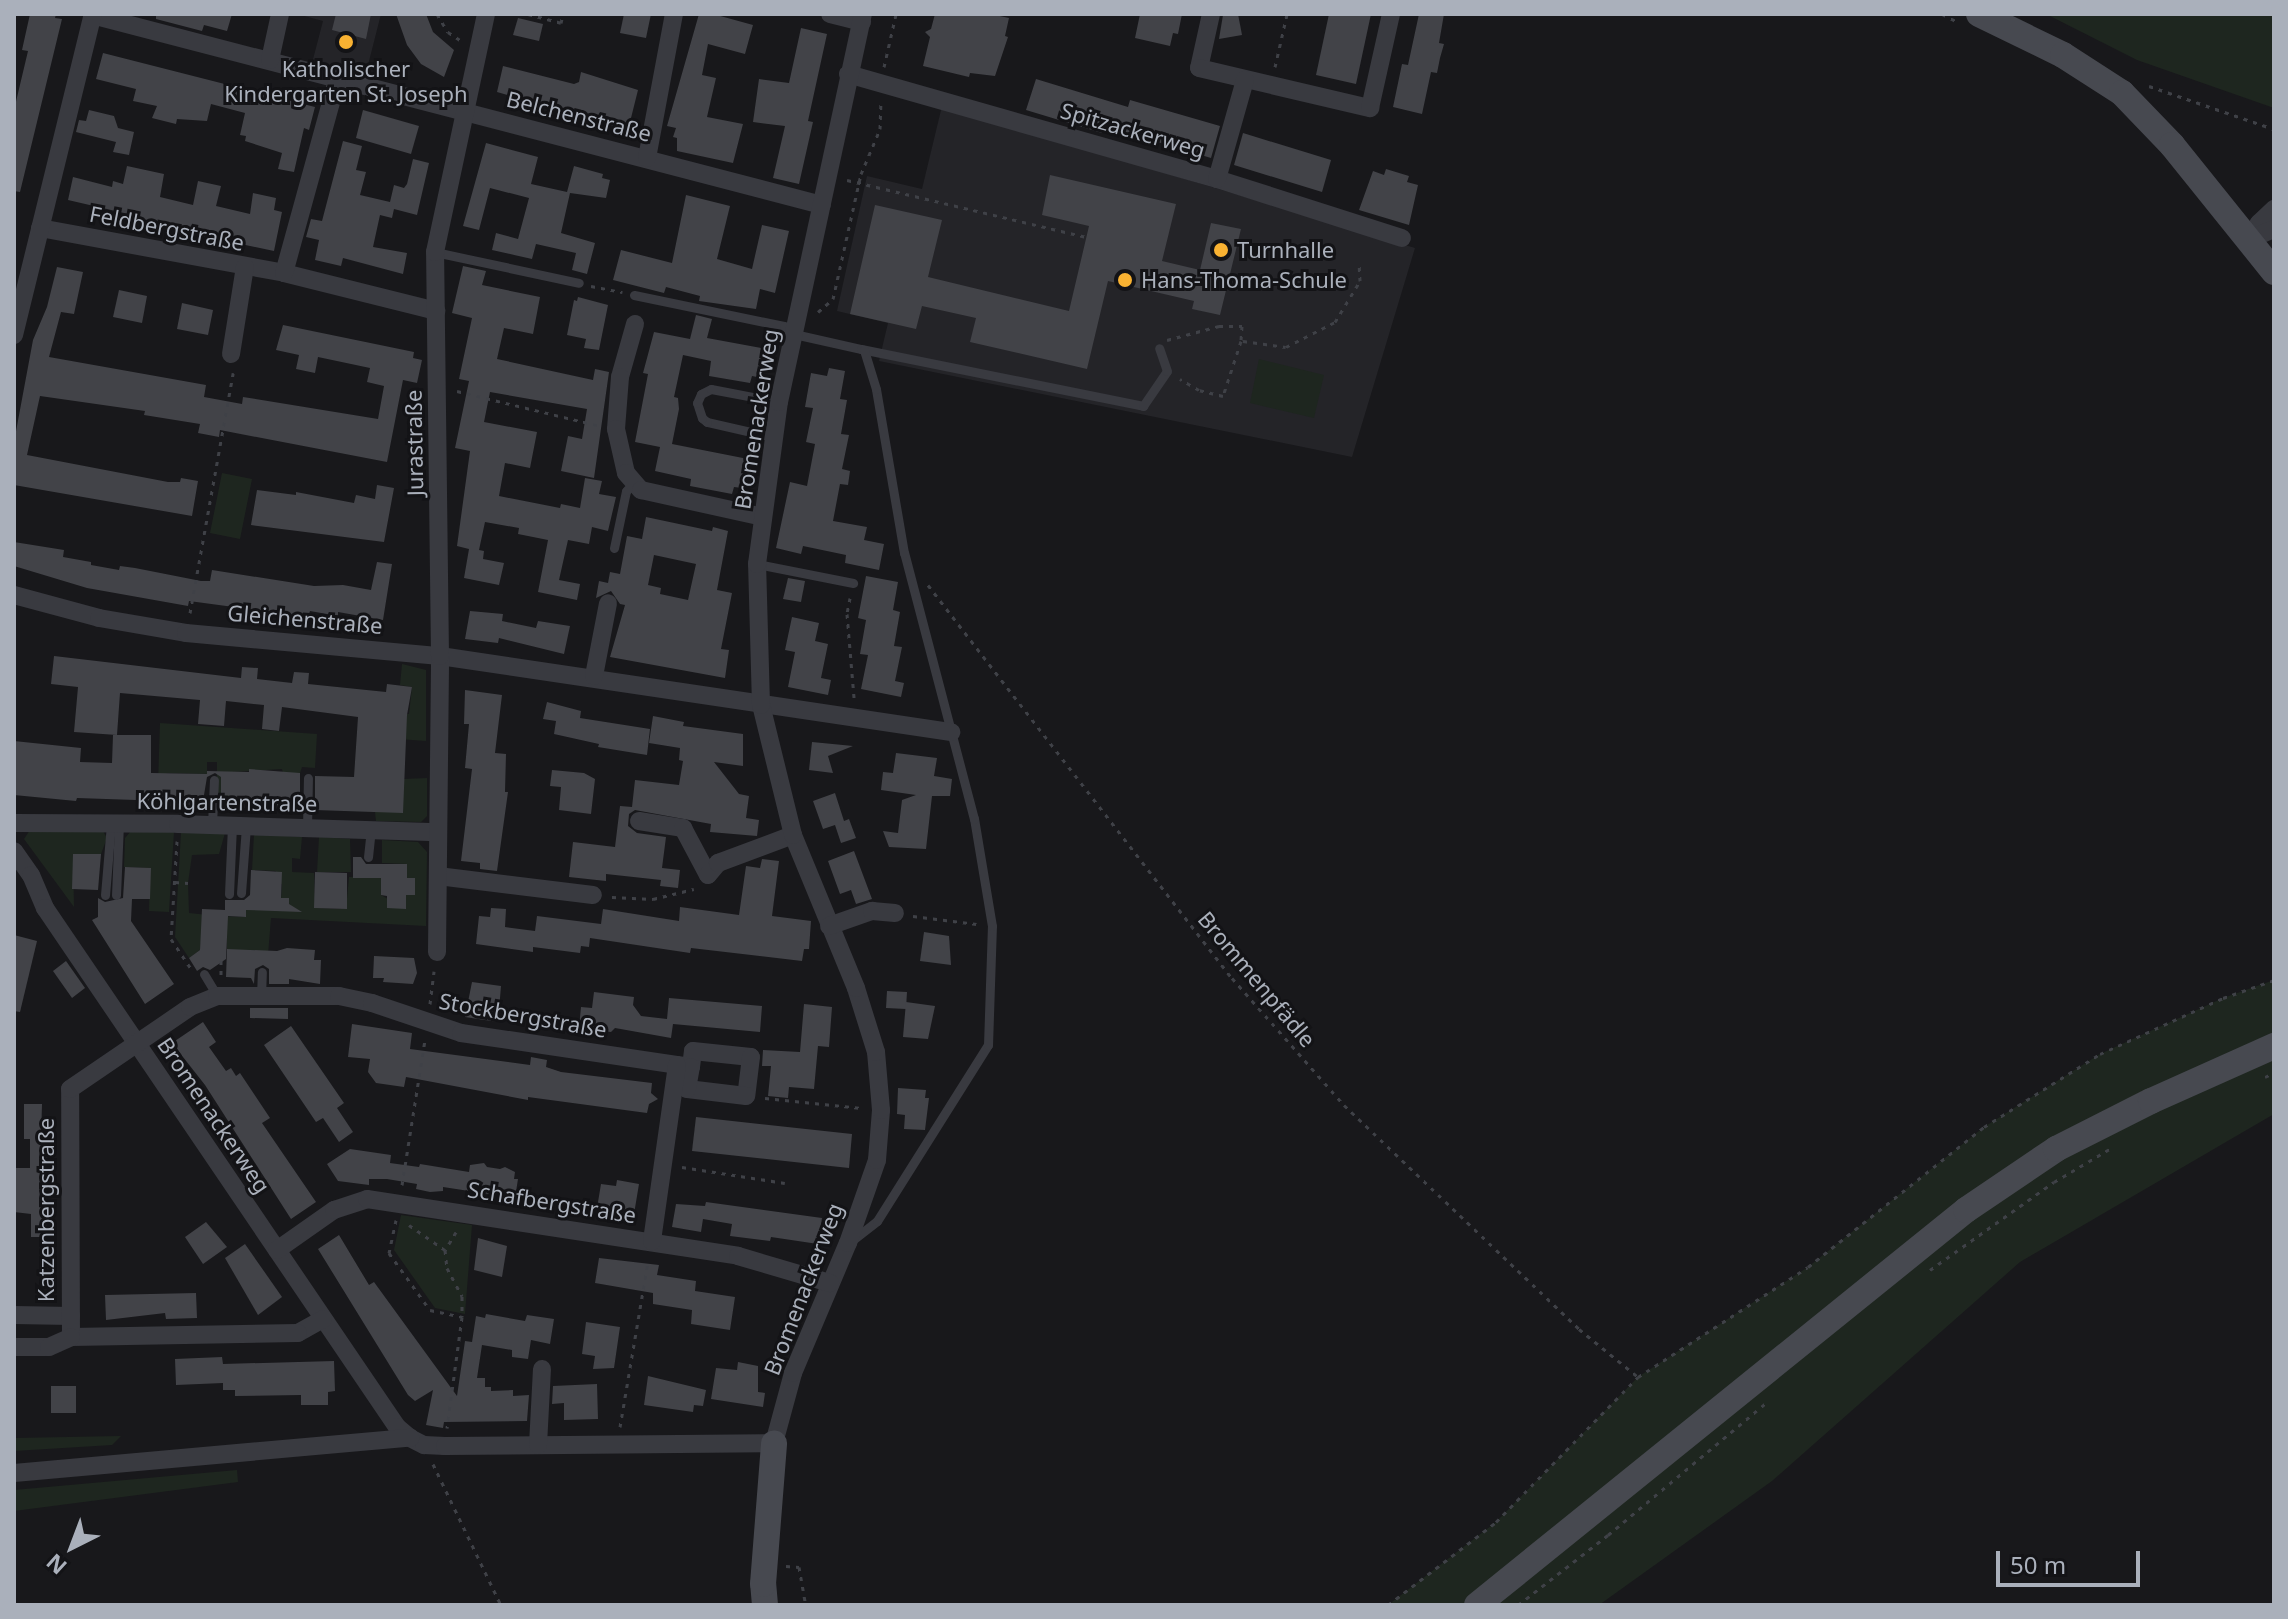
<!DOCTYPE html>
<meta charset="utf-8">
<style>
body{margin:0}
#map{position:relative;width:2288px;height:1619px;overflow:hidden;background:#18181b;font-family:"Noto Sans",sans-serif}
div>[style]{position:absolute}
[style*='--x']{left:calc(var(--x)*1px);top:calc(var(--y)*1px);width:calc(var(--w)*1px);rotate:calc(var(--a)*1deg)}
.built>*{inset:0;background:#242428}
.green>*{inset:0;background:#1e261f}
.building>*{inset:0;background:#424348}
.path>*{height:3px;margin-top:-1.5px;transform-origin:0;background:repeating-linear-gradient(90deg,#3f4147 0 4px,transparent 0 10px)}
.lane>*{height:9px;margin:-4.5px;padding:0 4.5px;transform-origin:4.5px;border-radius:4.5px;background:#393a40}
.street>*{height:18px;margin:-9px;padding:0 9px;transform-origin:9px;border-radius:9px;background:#393a40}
.secondary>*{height:26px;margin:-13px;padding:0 13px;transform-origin:13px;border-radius:13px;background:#474950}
.dots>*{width:22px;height:22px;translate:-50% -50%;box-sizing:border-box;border:4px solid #131316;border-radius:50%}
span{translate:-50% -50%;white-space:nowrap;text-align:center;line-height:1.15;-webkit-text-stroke:6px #131316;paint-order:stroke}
.poi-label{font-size:22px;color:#aab0bb}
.left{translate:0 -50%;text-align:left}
.street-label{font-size:22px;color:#aab0bb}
.frame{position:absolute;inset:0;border:16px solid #aab0bb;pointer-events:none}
.north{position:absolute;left:32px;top:1507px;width:80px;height:80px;-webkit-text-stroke:6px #131316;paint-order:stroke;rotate:222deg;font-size:22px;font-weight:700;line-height:32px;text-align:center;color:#aab0bb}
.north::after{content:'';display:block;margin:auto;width:28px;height:36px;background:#aab0bb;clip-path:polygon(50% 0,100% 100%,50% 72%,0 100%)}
.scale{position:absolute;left:1996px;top:1551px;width:144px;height:36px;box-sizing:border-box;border:4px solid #aab0bb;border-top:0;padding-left:10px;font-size:24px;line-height:28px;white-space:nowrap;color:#aab0bb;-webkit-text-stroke:6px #131316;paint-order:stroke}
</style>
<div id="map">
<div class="built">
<div style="clip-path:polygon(297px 14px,381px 14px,367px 69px,347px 63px,344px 76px,311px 67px,323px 21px)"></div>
<div style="clip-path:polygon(942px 106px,1415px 248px,1352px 457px,879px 361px,888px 323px,837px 311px,867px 176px,922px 189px)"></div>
</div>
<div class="green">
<div style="clip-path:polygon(2046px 14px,2274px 14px,2274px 108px,2137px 60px)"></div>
<div style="clip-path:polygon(1259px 359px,1324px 375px,1314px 418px,1250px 403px)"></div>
<div style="clip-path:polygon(222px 473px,252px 479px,240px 539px,210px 533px)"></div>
<div style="clip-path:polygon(402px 664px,426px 670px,426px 741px,385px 738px,399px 714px,409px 714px,412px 687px,400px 685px)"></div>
<div style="clip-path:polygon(160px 723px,317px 734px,315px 768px,302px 767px,300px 773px,283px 773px,282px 769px,233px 772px,231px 804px,217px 804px,217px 762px,207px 762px,207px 774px,167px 773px,158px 784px)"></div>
<div style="clip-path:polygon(427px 778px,427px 816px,421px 822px,376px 821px,375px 812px,404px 779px)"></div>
<div style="clip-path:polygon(30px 830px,103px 831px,107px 838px,101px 854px,73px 854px,74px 907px,24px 839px)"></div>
<div style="clip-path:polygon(131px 831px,174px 832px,169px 912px,149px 911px,150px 868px,124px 867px,125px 838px)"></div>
<div style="clip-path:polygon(181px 832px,225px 833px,219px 854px,192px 855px,188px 883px,189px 913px,218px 916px,246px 917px,246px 910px,281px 899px,282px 884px,276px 883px,276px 871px,252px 870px,254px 834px,302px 837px,300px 859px,292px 858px,292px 872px,314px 873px,315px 908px,346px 909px,349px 877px,381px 875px,381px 895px,406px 909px,406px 895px,415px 895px,415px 878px,407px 878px,407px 864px,382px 863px,382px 840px,418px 842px,427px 852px,426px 926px,271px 918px,268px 955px,227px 949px,227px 934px,202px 933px,200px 950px,189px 958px,175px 937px)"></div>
<div style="clip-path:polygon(319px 837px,350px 839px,351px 872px,317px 872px)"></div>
<div style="clip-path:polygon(2274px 980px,2274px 1114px,2020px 1262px,1772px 1481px,1599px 1605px,1388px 1605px,1496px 1522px,1638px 1377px,1808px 1267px,1984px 1127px,2100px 1054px,2223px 998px)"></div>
<div style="clip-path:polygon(401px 1215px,472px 1225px,465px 1314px,435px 1308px,394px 1250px)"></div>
<div style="clip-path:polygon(121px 1436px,112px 1445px,14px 1451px,14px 1438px)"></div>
<div style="clip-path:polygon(237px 1470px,238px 1482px,14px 1511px,14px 1490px)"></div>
</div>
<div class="building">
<div style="clip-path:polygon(30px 14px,56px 14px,55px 18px,62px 19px,20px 192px,14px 191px,14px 110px,28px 51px,22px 50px)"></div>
<div style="clip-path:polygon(156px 14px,232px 14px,227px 31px,204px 25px,202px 31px,156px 19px)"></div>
<div style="clip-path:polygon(336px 14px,371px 14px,366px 39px,332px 30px)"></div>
<div style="clip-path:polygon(396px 14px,426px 14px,433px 32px,454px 50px,444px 77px,421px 64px,407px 45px)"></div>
<div style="clip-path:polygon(624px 14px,651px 14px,646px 38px,620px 33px)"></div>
<div style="clip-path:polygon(699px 14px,713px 14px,753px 25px,745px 54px,708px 44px,702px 75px,716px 78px,707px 117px,743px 124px,733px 163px,677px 151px,677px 138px,673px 137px,676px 128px,667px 126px)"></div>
<div style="clip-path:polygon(935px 14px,990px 14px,1009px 18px,1005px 36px,1008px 37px,995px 76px,970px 73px,969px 77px,923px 66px,930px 37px,925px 32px,931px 29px)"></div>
<div style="clip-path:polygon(1140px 14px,1182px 14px,1178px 34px,1173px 33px,1170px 46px,1135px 38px)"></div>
<div style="clip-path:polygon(1238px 14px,1242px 35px,1219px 39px,1223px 15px)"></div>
<div style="clip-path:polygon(1329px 14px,1371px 14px,1356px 84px,1316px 75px)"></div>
<div style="clip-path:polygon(1419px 14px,1444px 14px,1439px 43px,1444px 44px,1440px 58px,1437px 73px,1431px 72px,1422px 114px,1393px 107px,1402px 64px,1408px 65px)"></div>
<div style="clip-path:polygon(518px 18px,543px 24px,539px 41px,513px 35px)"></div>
<div style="clip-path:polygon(801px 28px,827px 34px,808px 121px,813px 122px,799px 184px,773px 178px,785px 126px,753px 122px,759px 79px,789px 83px)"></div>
<div style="clip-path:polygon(103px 53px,315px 107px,309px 130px,304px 128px,294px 172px,278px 169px,282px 153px,245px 141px,246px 136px,240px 135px,245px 113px,211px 104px,207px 121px,177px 119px,176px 124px,152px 118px,157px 106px,133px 101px,136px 89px,96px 79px)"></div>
<div style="clip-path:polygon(503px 66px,574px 84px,579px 82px,581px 72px,638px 90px,628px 130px,497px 92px)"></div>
<div style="clip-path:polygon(1036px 79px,1128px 107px,1130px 100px,1220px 126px,1211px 158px,1104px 126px,1102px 133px,1026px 110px)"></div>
<div style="clip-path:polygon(89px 110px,114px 116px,118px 128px,134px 132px,129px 155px,113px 152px,116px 142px,76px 132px,79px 120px,86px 121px)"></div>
<div style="clip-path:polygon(363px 110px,419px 126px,411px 154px,356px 138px)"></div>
<div style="clip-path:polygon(1243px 133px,1331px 160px,1322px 192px,1234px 165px)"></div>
<div style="clip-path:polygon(343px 141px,362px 146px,356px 170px,366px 172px,360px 195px,390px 202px,394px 185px,404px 188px,407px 184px,413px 159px,429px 163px,417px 215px,394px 209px,392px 218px,380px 215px,373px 247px,407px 253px,403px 274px,343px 258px,341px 266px,315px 260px,319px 240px,306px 237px,311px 219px,322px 221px)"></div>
<div style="clip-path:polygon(486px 143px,538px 157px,531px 184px,567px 192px,574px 166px,603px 174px,602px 178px,610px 180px,606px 198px,570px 193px,561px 233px,595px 243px,587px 274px,572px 270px,576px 253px,536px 244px,532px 259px,492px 250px,496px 233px,518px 239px,529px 198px,490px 188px,479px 230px,463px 226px)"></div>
<div style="clip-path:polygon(127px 166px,164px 174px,160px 197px,193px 205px,198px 181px,221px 186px,216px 206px,250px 214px,253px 193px,276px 198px,274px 210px,282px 212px,274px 251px,123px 219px,124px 213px,68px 200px,73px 177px,112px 187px,113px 181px,123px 184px)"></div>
<div style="clip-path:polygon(1386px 169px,1409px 176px,1407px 182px,1418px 185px,1409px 225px,1359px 210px,1373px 171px,1384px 175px)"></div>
<div style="clip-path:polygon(1050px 175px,1176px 204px,1162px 261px,1200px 270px,1211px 223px,1241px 229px,1220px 315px,1192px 309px,1194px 301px,1108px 281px,1087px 369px,970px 342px,976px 318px,922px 306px,916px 329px,850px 314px,875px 205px,942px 220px,928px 277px,1069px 311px,1089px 226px,1042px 215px)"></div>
<div style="clip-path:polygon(686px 195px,730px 206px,717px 259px,752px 269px,762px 225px,789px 231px,775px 293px,760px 289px,756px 309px,699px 301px,700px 296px,666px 287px,664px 293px,613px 280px,621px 250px,672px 263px)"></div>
<div style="clip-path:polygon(463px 266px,486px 271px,482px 285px,540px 297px,533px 334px,504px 328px,497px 359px,593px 380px,595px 369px,609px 372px,594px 478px,561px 471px,568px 436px,582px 439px,587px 409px,490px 392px,484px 422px,537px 432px,530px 468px,505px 463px,499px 496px,560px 508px,561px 504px,580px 508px,585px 478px,602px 481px,599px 494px,616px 497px,608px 531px,592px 527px,589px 544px,568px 540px,559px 580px,580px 584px,577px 600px,538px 592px,548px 540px,518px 534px,519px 528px,485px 522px,479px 550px,484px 551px,483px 559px,504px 563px,499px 585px,464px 578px,469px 549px,457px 546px,470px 451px,455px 448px,469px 381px,459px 379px,472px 318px,452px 313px)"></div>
<div style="clip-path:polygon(57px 267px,83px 272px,74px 314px,61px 312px,49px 357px,206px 385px,204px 397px,242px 404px,243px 397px,378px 419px,384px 386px,367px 382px,370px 368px,318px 357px,315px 373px,296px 369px,299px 355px,276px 350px,283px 325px,414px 352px,413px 358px,422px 360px,417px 383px,403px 380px,387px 462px,220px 430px,219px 437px,198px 433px,200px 424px,144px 415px,145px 411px,40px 396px,27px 455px,168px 482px,180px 482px,181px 478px,198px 481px,192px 516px,14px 485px,14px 442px,33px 340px,47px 307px)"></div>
<div style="clip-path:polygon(119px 290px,147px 296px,142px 323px,113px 317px)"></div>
<div style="clip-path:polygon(578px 297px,608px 305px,599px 350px,584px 348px,586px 339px,567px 335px,574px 300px,577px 301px)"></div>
<div style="clip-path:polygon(182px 303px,213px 310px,208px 335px,177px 329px)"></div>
<div style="clip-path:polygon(696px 315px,712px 319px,707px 338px,767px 349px,762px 378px,752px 376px,750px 383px,709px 376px,711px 361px,683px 355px,674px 397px,678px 398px,679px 409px,672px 444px,748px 459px,742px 488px,734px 487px,732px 494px,690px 486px,691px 479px,655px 471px,660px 447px,635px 442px,648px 374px,643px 373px,654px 332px,690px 339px)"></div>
<div style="clip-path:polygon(829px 368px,845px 371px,840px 399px,847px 400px,841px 434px,849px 435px,842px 469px,850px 471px,848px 485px,840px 484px,833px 521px,867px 527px,864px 540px,884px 544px,879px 570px,845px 563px,846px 555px,803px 546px,801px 554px,776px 548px,790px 482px,807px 486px,815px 444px,806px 442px,813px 408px,805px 407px,811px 373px,827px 376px)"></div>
<div style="clip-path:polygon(377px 485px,394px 488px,384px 542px,251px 525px,257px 490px,296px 495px,296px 492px,354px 503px,356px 495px,375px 499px)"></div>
<div style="clip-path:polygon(evenodd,646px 517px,712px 531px,713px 527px,728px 531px,717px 590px,732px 593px,721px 649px,729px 650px,725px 678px,610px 657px,625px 605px,620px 604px,611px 591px,596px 598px,599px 581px,608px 583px,610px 572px,620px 574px,627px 536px,642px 539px,646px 517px,654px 555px,696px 564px,688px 600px,660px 594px,661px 588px,648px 585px,654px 555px)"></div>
<div style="clip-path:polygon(14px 542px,64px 550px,63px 557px,91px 562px,91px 565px,119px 570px,120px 566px,135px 568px,201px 581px,210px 581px,212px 570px,314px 586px,343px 585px,371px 590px,377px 562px,392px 564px,383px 620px,338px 612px,338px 616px,310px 611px,308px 617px,189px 601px,188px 606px,87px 588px,14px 566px)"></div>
<div style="clip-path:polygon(866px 576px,898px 582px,893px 610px,900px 612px,894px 646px,902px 647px,895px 681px,904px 683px,901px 697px,861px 689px,868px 655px,860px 654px,866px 620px,858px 618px)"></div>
<div style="clip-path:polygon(788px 578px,805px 581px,801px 602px,783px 599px)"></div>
<div style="clip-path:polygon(470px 611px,503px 614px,502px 621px,536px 628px,538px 621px,570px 626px,564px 654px,499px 638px,498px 643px,465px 639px)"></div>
<div style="clip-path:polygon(792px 617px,819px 623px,815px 641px,828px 644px,821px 678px,831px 680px,828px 695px,788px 687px,795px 652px,785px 650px)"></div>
<div style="clip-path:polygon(54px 656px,241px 678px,242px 667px,258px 668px,257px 679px,292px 683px,294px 672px,309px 673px,308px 684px,386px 692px,387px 684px,412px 687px,407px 715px,403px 813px,315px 810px,315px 776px,354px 777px,358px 717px,282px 707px,279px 731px,262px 729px,264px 705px,226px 701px,224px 726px,198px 724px,200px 700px,120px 693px,117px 735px,74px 732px,78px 687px,51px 684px)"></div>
<div style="clip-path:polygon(465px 690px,502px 695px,495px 753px,506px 754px,505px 792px,508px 792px,497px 871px,480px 869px,480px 863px,461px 861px,472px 769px,465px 768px,469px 724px,464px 724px)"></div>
<div style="clip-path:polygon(547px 702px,581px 711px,580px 718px,650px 729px,647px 755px,598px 747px,599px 744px,554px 734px,556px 721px,543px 719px)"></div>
<div style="clip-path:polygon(653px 716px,684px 722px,683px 726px,743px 734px,743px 766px,714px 762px,739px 794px,749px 796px,746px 818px,759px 820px,757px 836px,710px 832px,711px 824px,635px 810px,629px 814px,628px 826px,637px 833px,666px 837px,662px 868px,680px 870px,678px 888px,660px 886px,661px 880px,606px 874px,606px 881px,569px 877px,573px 842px,615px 847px,620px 806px,632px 807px,635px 780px,679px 785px,683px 761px,679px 760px,680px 748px,649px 743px)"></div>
<div style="clip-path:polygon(113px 735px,151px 735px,151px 773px,207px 774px,207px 771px,249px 772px,249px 769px,300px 773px,300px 809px,231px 808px,232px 796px,221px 795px,221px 777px,215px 773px,207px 777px,202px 807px,165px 806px,165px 801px,77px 798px,76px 801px,14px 795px,14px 741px,81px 748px,80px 762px,112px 763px)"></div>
<div style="clip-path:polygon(812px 742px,853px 746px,828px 756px,833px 773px,809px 770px)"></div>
<div style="clip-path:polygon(896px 753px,937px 758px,934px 776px,952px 779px,950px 796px,932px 796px,926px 849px,889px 847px,883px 831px,898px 833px,902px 800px,916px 795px,881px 790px,883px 772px,893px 773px)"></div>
<div style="clip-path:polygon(552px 770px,584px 773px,595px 779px,591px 814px,559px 810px,561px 787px,550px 786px)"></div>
<div style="clip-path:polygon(835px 793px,844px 821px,849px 819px,856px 838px,841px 843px,835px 825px,823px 829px,813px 801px)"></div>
<div style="clip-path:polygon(854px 851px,872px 899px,856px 904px,851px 890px,840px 894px,828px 861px)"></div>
<div style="clip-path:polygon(73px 854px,101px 854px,98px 890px,72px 889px)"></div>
<div style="clip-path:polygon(353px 857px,361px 857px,366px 864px,407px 864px,407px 878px,415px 878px,415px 895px,406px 895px,406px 909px,387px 908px,387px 896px,381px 895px,381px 878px,353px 878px)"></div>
<div style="clip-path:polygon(762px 859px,779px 861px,772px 916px,811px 921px,809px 949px,804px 949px,802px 961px,691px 948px,690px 953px,590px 938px,589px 947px,581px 946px,580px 953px,533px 947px,533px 952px,476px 944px,479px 916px,490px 917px,491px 908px,506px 909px,505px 927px,535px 931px,537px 916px,601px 924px,603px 909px,679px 921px,680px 907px,739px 915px,746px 866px,760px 868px)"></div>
<div style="clip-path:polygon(125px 867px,151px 868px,150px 899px,132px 899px,131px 921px,174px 984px,145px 1004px,92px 920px,98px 917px,98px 898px,105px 902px,123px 898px)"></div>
<div style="clip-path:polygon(251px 870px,282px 872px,281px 898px,289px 898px,289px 904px,302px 912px,246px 910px,246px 917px,228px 916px,226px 959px,210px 970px,203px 967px,197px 971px,189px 958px,200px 950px,202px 909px,225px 910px,225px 900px,244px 900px,250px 895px)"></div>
<div style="clip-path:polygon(315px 872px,347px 873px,347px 909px,314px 908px)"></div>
<div style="clip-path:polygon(924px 932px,949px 936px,951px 965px,920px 961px)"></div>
<div style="clip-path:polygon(14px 935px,37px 941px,20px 1012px,14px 1011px)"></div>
<div style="clip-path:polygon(287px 948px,315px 950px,314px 960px,321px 960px,320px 984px,289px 979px,289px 984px,269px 984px,269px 969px,263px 965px,255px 969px,254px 984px,251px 978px,226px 977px,227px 949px,277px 951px)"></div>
<div style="clip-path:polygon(374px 956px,414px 958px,417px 973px,413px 984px,383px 982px,384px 978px,373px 978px)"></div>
<div style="clip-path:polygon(66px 961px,85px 988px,72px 998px,53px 971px)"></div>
<div style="clip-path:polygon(472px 982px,501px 986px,498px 1022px,465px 1017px)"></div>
<div style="clip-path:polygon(887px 991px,907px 992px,906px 1009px,886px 1008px)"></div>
<div style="clip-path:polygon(594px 992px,634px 997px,633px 1005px,641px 1016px,667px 1019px,669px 998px,762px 1006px,760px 1032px,673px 1024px,671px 1038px,615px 1028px,611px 1032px,579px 1028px,581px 1007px,592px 1008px)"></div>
<div style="clip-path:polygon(906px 1002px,935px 1006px,928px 1039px,903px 1037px)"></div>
<div style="clip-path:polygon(804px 1004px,832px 1007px,829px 1047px,818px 1046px,814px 1089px,789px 1087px,788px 1098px,768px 1096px,771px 1066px,762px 1066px,763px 1050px,800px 1052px)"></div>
<div style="clip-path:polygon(250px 1008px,288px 1008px,288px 1019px,250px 1018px)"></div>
<div style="clip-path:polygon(203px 1022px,216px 1042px,209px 1047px,226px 1071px,231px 1068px,236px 1076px,240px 1073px,270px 1118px,262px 1123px,316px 1202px,291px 1219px,205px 1085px,172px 1043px)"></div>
<div style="clip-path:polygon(352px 1024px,412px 1033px,410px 1049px,530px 1065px,531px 1057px,547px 1060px,546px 1067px,561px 1072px,652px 1083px,651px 1093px,658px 1099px,649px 1104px,647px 1113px,528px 1097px,528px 1100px,406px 1077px,404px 1087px,376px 1083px,368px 1072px,370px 1059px,348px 1057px)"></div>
<div style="clip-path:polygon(291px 1026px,344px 1103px,337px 1108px,353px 1132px,339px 1142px,323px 1118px,316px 1122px,264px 1045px)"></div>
<div style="clip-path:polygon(898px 1088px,926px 1090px,925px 1098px,929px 1098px,925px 1130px,904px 1129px,905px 1115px,897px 1114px)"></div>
<div style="clip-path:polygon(24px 1104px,42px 1104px,41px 1139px,24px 1139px)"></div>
<div style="clip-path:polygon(696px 1117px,852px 1134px,849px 1168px,692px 1151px)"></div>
<div style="clip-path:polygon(30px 1139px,47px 1139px,47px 1237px,31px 1237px,31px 1214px,14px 1212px,14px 1168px,30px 1168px)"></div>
<div style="clip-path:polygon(350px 1149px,391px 1155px,390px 1163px,419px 1167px,420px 1164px,469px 1172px,470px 1165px,484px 1163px,487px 1167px,500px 1169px,505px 1167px,515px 1172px,514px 1179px,518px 1179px,515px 1198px,443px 1187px,443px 1191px,430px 1192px,416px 1189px,417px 1184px,387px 1179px,369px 1179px,369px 1185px,338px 1181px,327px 1164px)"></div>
<div style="clip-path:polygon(617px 1180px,639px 1184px,633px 1220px,612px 1216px,613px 1211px,597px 1208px,601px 1184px,616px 1186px)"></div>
<div style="clip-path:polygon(706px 1202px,822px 1218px,818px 1244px,771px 1237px,770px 1241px,730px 1236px,732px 1224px,703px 1219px,701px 1232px,672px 1227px,676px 1204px,705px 1206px)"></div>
<div style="clip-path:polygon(206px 1222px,227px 1247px,203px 1264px,185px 1237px)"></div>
<div style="clip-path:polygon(339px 1235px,369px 1285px,374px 1282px,457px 1396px,465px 1341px,472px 1342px,476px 1316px,485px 1318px,486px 1314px,525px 1321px,527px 1315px,554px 1319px,550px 1344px,531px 1340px,528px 1359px,512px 1357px,512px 1350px,482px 1345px,477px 1378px,485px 1378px,485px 1387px,491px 1387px,491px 1391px,513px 1390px,513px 1396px,529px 1395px,527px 1421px,444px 1422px,443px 1428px,426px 1425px,433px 1390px,415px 1401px,408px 1395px,318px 1249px)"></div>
<div style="clip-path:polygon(478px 1238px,507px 1246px,502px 1277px,474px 1270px)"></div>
<div style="clip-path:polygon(245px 1244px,282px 1297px,258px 1315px,225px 1258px)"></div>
<div style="clip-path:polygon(599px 1258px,659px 1265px,657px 1275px,696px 1281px,695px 1291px,735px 1297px,730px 1330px,691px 1324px,692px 1310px,653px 1304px,653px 1293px,595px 1283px)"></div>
<div style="clip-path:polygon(196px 1293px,197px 1318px,166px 1319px,165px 1313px,106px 1320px,105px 1295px)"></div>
<div style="clip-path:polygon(586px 1322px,620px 1327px,614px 1368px,593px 1369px,595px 1356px,582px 1354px)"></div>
<div style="clip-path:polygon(222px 1357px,223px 1364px,334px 1361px,335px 1391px,328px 1392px,328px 1405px,301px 1405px,301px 1395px,235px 1396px,235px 1390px,223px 1390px,223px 1383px,176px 1385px,175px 1359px)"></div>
<div style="clip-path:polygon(738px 1362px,758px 1366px,758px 1392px,765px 1393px,763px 1407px,711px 1399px,716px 1368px,737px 1370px)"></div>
<div style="clip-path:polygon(648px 1376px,706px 1390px,703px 1406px,694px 1405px,693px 1412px,644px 1405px)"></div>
<div style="clip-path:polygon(597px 1384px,598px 1419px,564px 1420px,564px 1403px,552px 1404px,553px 1386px)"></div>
<div style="clip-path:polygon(51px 1386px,76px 1386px,76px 1413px,51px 1413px)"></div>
</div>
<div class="path">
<div style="--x:437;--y:14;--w:21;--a:59"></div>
<div style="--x:448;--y:32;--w:18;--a:34"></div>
<div style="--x:528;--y:14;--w:34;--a:15"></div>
<div style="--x:561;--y:23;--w:9;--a:-77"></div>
<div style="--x:1942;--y:14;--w:18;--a:27"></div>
<div style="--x:884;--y:67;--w:54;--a:-77.2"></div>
<div style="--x:1275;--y:67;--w:54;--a:-77.2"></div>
<div style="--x:2149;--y:86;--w:132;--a:19"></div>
<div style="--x:847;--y:180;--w:246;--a:13.4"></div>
<div style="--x:591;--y:286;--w:32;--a:11"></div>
<div style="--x:818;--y:312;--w:20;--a:-41"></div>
<div style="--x:833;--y:299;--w:128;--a:-77.4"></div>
<div style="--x:861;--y:174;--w:49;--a:-67.1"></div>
<div style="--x:880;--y:129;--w:27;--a:-88"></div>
<div style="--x:1167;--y:340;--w:54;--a:-15.1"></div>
<div style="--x:1219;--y:326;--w:23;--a:0"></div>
<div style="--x:1242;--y:326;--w:15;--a:94"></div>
<div style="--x:1241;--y:341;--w:58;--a:108.1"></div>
<div style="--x:1223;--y:396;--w:25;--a:-166"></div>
<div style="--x:1199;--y:390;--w:22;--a:-150"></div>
<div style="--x:1243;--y:341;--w:43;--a:7.9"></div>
<div style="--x:1286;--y:347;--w:55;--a:-27"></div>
<div style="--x:1335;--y:322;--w:48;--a:-58.6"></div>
<div style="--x:1360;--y:281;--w:17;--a:-93"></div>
<div style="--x:457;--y:391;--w:144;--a:13.7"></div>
<div style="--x:928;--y:585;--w:497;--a:52.3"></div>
<div style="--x:1232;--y:978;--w:169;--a:48.6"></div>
<div style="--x:1344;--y:1105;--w:325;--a:43.6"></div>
<div style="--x:1579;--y:1329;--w:76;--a:39.1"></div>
<div style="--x:850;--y:598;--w:16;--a:101"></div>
<div style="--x:847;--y:614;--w:84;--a:85.2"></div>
<div style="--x:190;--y:613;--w:244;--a:-79.8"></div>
<div style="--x:177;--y:841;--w:98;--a:93.5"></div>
<div style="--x:171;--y:939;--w:37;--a:56"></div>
<div style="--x:175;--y:882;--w:13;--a:4"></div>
<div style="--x:612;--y:897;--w:41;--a:2.8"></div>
<div style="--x:653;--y:899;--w:42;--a:-13.7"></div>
<div style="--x:913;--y:916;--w:64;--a:7.2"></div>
<div style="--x:221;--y:960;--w:16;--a:90"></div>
<div style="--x:430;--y:1004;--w:33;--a:-83"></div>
<div style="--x:2265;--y:1077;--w:10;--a:-24"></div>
<div style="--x:765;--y:1098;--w:97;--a:5.9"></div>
<div style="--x:682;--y:1167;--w:104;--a:8.8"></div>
<div style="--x:402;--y:1185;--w:148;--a:-81"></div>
<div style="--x:396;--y:1220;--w:34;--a:102"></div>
<div style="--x:389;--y:1253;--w:70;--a:54.3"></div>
<div style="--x:430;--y:1310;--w:33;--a:12"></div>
<div style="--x:462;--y:1317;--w:112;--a:97.7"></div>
<div style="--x:409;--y:1225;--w:44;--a:34.8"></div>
<div style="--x:456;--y:1232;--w:21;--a:121"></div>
<div style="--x:445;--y:1250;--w:18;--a:84"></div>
<div style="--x:447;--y:1268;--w:32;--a:62"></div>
<div style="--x:462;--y:1296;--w:21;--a:90"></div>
<div style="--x:1930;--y:1270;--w:152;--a:-35.4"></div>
<div style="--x:2054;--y:1182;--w:69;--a:-30.7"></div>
<div style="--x:620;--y:1427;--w:168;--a:-80.4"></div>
<div style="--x:433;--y:1464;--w:157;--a:64.3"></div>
<div style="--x:786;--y:1566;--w:13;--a:4"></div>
<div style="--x:799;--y:1567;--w:39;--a:80"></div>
<div style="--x:1388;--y:1605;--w:136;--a:-37.5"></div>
<div style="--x:1496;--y:1522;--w:203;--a:-45.6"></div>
<div style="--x:1638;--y:1377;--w:202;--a:-32.9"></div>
<div style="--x:1808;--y:1267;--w:225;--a:-38.5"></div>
<div style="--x:1984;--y:1127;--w:137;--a:-32.2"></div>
<div style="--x:2100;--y:1054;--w:135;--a:-24.5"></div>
<div style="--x:2223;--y:998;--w:54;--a:-19.4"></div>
<div style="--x:1518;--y:1605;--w:114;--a:-37.9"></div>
<div style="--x:1608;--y:1535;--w:206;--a:-39.9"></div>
</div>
<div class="lane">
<div style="--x:435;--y:252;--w:147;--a:12.1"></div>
<div style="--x:634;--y:295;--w:153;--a:11.7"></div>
<div style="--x:784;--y:326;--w:13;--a:39"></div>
<div style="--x:794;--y:334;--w:69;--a:12.6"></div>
<div style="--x:861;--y:349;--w:288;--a:11.4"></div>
<div style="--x:1143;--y:406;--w:42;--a:-55.6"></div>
<div style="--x:1167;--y:371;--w:24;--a:-109"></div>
<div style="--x:773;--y:437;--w:68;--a:-167.2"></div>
<div style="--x:707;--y:422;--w:6;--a:-141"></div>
<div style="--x:702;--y:418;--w:16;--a:-108"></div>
<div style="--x:697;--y:403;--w:10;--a:-66"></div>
<div style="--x:701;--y:394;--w:11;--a:-27"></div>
<div style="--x:711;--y:389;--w:69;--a:10.8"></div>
<div style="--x:614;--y:548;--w:58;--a:-78.1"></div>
<div style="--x:626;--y:491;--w:12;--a:-48"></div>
<div style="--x:757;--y:564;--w:98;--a:11.2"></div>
<div style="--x:212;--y:825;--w:45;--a:-87.5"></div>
<div style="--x:307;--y:828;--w:50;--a:-88.9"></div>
<div style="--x:368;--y:857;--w:27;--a:-84"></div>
<div style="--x:241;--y:893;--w:67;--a:-85.7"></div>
<div style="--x:229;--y:894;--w:68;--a:-87.5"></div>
<div style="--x:105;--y:895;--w:72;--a:-85.2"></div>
<div style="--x:116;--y:895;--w:72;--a:-87.6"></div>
<div style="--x:204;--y:974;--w:26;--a:59"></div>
<div style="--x:261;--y:997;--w:25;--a:-88"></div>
<div style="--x:854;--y:1239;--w:29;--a:-38"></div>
<div style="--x:877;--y:1221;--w:208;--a:-57.8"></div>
<div style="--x:988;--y:1045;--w:119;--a:-88.1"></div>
<div style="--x:992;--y:926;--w:109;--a:-99.5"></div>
<div style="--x:974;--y:819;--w:275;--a:-104.7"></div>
<div style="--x:904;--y:553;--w:166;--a:-99.7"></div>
<div style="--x:876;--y:389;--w:41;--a:-107.1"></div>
</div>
<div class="street">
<div style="--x:830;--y:14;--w:33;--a:14"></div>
<div style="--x:1211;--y:14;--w:55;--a:102.5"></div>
<div style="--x:1199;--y:68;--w:176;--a:13.2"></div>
<div style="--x:1370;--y:108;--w:96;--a:-77.4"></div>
<div style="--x:92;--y:15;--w:754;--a:14.59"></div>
<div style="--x:270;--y:60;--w:47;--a:-77.7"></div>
<div style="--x:848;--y:74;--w:384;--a:15.9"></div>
<div style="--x:1217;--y:179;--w:194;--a:17.7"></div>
<div style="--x:647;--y:158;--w:147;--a:-79.4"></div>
<div style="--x:1217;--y:179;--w:103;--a:-74.2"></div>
<div style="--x:40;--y:228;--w:248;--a:10.4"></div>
<div style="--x:284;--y:273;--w:157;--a:14"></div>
<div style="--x:2248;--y:240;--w:20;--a:-57"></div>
<div style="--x:2259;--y:223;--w:21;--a:-43"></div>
<div style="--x:2248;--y:240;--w:28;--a:-23"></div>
<div style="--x:284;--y:273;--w:199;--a:-74.6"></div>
<div style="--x:635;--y:324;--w:55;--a:105.8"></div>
<div style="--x:620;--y:377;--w:52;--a:94.4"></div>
<div style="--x:616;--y:429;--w:45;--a:77.2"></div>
<div style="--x:626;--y:473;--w:23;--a:49"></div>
<div style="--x:641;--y:490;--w:125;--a:12.5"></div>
<div style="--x:14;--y:335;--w:331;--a:-76.2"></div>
<div style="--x:231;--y:354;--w:88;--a:-80.9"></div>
<div style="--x:14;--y:595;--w:88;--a:15.1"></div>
<div style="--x:99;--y:618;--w:88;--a:9.8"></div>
<div style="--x:186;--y:633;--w:255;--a:5.2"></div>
<div style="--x:440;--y:656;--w:517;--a:8.46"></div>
<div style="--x:594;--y:676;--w:74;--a:-79.1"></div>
<div style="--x:639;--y:821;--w:45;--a:9"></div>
<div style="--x:683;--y:828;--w:53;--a:62"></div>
<div style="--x:708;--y:875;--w:16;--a:-50"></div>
<div style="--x:718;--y:863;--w:80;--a:-20.5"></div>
<div style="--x:14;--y:823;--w:164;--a:0.3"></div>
<div style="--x:178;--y:824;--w:260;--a:1.8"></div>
<div style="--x:14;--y:851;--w:29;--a:55"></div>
<div style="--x:31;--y:875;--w:36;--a:67"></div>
<div style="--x:45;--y:908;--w:627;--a:55.85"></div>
<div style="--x:397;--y:1427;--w:17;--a:40"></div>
<div style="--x:410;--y:1438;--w:16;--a:27"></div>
<div style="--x:424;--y:1445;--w:21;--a:3"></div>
<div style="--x:445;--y:1446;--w:329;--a:-0.5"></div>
<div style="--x:774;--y:1443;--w:73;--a:-74.8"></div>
<div style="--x:793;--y:1373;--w:141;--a:-67.1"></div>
<div style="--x:848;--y:1243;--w:88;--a:-70.7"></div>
<div style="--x:877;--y:1160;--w:50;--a:-85.4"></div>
<div style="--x:881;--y:1110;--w:58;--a:-94.9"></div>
<div style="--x:876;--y:1052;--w:67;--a:-107.4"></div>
<div style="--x:856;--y:988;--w:165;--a:-112.4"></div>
<div style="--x:793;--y:835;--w:134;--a:-103.8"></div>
<div style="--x:761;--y:705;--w:141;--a:-91.6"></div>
<div style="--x:757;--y:564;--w:163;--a:-82.3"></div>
<div style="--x:779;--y:402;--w:397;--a:-77.8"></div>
<div style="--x:438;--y:876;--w:156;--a:7"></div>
<div style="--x:829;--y:926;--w:46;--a:-19.2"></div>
<div style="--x:872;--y:911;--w:23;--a:5"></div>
<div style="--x:437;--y:952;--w:296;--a:-89.4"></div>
<div style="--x:440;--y:656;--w:404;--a:-90.7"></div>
<div style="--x:435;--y:252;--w:243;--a:-77.9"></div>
<div style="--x:677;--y:1065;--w:14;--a:8"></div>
<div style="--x:691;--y:1067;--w:16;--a:-83"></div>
<div style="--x:693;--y:1051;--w:58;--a:5.9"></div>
<div style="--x:751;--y:1057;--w:39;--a:97"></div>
<div style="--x:746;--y:1096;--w:59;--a:-173.2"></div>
<div style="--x:687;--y:1089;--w:22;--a:-80"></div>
<div style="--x:277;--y:1250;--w:70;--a:-35.1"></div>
<div style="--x:334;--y:1210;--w:35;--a:-18"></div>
<div style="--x:367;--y:1199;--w:375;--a:8.7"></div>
<div style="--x:738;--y:1256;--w:96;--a:16.4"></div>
<div style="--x:14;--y:1315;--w:57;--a:1"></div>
<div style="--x:323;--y:1319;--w:29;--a:151"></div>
<div style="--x:298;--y:1333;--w:227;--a:179"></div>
<div style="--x:71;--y:1337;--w:248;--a:-90.2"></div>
<div style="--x:70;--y:1089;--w:145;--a:-34.3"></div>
<div style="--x:190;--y:1007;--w:29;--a:-22"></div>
<div style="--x:217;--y:996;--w:122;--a:0"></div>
<div style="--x:339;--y:996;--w:34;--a:12"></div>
<div style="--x:372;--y:1003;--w:94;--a:18.6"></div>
<div style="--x:461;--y:1033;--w:218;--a:8.4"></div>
<div style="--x:677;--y:1065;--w:178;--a:98.1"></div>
<div style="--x:14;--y:1347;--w:35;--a:0"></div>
<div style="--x:49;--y:1347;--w:24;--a:-24"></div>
<div style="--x:538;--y:1445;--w:76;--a:-87"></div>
<div style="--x:14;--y:1473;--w:398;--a:-5.1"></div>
</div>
<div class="secondary">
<div style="--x:1979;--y:14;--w:93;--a:26"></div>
<div style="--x:2063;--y:55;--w:70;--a:32.8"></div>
<div style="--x:2122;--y:93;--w:72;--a:46.1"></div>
<div style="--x:2172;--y:145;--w:163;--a:51.2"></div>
<div style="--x:765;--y:1605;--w:21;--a:-95"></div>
<div style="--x:763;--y:1584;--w:141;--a:-85.5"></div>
<div style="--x:1477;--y:1605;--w:629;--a:-38.93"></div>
<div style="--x:1966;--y:1210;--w:109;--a:-34.1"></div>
<div style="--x:2056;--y:1149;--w:106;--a:-26.8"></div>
<div style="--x:2151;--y:1101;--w:135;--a:-24.1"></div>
</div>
<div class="dots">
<div style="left:346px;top:42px;background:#f9b232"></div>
<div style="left:1221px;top:250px;background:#f9b232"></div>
<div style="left:1125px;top:280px;background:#f9b232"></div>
</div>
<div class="poi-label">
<span style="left:346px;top:81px">Katholischer<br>Kindergarten St. Joseph</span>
<span class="left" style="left:1237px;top:250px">Turnhalle</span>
<span class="left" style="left:1141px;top:280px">Hans-Thoma-Schule</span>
</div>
<div class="street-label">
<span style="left:579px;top:116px;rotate:14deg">Belchenstraße</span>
<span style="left:1133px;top:130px;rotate:16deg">Spitzackerweg</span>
<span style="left:167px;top:228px;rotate:11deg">Feldbergstraße</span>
<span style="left:756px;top:419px;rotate:-81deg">Bromenackerweg</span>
<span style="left:414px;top:443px;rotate:-91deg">Jurastraße</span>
<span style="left:305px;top:619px;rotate:5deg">Gleichenstraße</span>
<span style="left:227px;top:802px;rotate:1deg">Köhlgartenstraße</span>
<span style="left:1257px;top:979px;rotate:50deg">Brommenpfädle</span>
<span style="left:523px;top:1015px;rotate:10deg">Stockbergstraße</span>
<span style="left:214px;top:1115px;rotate:56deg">Bromenackerweg</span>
<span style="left:552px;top:1202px;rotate:9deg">Schafbergstraße</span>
<span style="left:46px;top:1210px;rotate:-90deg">Katzenbergstraße</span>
<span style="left:803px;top:1289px;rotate:-69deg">Bromenackerweg</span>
</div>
<div class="frame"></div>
<div class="north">N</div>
<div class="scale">50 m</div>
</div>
